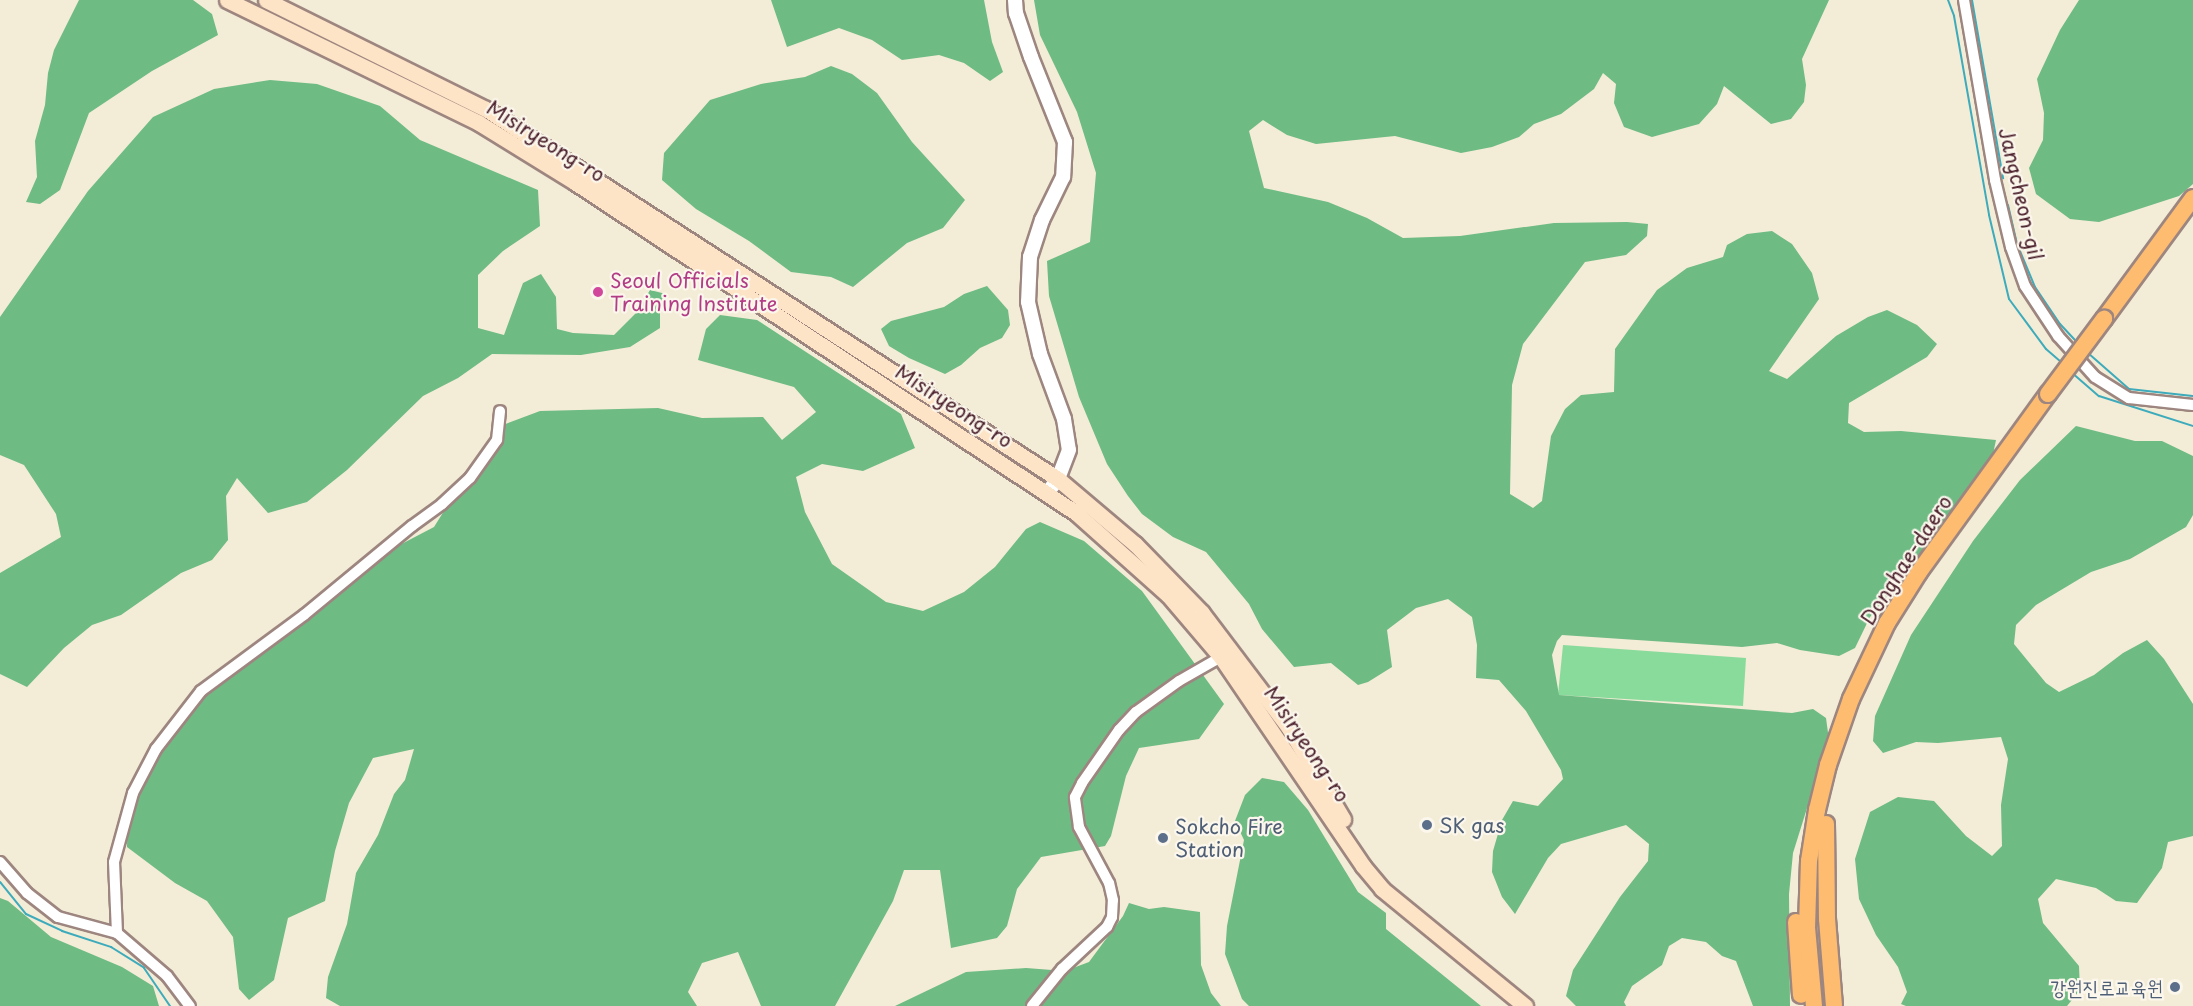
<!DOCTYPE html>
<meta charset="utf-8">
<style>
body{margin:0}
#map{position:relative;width:2193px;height:1006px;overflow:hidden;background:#f3ecd6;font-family:"Playpen Sans","Poor Story",sans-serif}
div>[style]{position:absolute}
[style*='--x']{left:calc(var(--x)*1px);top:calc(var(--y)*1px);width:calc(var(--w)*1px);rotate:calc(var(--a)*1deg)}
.green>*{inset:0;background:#89db9c}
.forest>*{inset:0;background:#6ebb84}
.stream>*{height:2px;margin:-1px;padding:0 1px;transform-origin:1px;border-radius:1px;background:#3dabbb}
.roads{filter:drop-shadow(2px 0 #9e8680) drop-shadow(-2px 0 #9e8680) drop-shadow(0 2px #9e8680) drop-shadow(0 -2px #9e8680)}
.minor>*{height:10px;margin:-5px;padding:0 5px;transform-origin:5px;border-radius:5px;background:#fff}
.tertiary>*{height:14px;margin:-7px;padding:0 7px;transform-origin:7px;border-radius:7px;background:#fff}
.secondary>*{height:15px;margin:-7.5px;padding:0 7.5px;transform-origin:7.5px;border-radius:7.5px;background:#fee4c6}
.primary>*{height:16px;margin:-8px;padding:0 8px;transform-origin:8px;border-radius:8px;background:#fdbc70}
.bridges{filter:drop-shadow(2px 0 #9e8680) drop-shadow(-2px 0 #9e8680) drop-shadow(0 2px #9e8680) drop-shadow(0 -2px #9e8680)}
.primary-bridge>*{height:16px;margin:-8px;padding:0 8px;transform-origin:8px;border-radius:8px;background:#fdbc70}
.dots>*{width:16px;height:16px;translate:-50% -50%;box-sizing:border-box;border:3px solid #fbf7ec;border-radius:50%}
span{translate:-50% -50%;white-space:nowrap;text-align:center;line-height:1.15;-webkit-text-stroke:4.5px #fbf7ec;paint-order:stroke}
.street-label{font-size:20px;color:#4a1f2b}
.hotel-label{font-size:20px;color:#b23c85}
.left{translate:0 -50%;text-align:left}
.service-label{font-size:20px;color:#4e5e75}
.right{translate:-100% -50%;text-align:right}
</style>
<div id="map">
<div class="green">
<div style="clip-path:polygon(1563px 645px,1746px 658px,1743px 706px,1558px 695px)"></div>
</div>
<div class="forest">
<div style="clip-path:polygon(79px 0,193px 0,212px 14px,218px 35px,152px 71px,89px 113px,60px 190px,40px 204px,26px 202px,37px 177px,35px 141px,45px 105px,48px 73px,54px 50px)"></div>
<div style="clip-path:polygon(771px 0,984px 0,992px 42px,1003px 72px,990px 81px,964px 63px,939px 55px,902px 60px,872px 40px,839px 28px,787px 47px)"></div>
<div style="clip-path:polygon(1034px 0,1829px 0,1802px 59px,1806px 85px,1804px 102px,1791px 119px,1771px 124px,1724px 86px,1717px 104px,1699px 124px,1652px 137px,1624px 127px,1614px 103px,1616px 84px,1603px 73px,1594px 89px,1561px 114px,1534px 124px,1519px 137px,1492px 147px,1461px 153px,1395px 136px,1316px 144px,1287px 135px,1263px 120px,1249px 131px,1264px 188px,1328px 202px,1367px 218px,1403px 238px,1460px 236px,1554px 223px,1627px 222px,1648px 224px,1647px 236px,1626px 255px,1585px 262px,1523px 344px,1512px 385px,1510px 494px,1533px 508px,1542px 501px,1551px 436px,1565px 409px,1581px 395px,1614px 392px,1615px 349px,1657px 290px,1687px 268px,1723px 257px,1727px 245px,1747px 234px,1772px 231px,1792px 244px,1812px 273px,1819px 299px,1769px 371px,1787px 379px,1836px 336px,1868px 317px,1887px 310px,1917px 325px,1937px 344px,1927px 357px,1849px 403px,1848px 423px,1864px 432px,1901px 431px,1996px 440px,1992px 459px,1945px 528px,1870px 617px,1855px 648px,1839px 656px,1800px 650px,1777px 643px,1742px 647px,1562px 635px,1557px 641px,1552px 655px,1559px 695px,1792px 713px,1813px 709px,1826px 718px,1829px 740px,1820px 781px,1808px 805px,1793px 853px,1789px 894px,1790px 1006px,1753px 1006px,1736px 961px,1722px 956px,1706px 942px,1682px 938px,1669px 946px,1662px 965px,1632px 986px,1624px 1002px,1626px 1006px,1576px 1006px,1566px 996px,1573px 970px,1620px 897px,1648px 861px,1649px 844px,1626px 825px,1561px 844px,1548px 858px,1515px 914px,1502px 897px,1492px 872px,1493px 851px,1502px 820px,1513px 801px,1538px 806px,1563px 779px,1561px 770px,1526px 711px,1499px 680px,1476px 678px,1477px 645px,1472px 617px,1448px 599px,1416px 608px,1387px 630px,1392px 667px,1368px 682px,1358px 685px,1331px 663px,1294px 667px,1262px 629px,1249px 604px,1206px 552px,1173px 537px,1142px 514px,1128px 496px,1107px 464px,1079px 397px,1049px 296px,1047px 261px,1090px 242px,1096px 173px,1077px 112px,1040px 35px)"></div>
<div style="clip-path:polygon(2079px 0,2193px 0,2193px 184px,2179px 196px,2099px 222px,2070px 219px,2036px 194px,2029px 168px,2043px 140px,2044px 113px,2037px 79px,2060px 30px)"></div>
<div style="clip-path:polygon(831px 66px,852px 74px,877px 93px,912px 142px,965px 200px,943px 228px,907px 243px,853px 287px,831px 277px,791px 272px,749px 241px,696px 209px,662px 180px,664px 153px,710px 100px,761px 84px,805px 77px)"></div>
<div style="clip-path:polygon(270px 80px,317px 84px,380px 106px,420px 140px,538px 190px,540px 226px,503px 251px,478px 275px,478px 328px,504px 335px,523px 283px,541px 274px,556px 297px,557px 329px,573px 333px,614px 335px,637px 312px,650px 290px,666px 294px,660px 311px,660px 328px,630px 347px,581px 355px,492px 354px,458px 378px,423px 396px,347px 470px,307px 502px,268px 513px,237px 478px,226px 496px,228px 540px,212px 560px,181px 573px,121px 615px,92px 625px,64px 648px,27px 687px,0 674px,0 573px,61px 537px,56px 514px,24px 465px,0 455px,0 317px,88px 191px,153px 117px,214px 89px)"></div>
<div style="clip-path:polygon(987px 286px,1008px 310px,1010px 325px,1002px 338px,980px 348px,961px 365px,945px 374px,909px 358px,889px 346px,881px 329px,891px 321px,944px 307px,964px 294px)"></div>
<div style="clip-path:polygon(720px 315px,757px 320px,901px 414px,915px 448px,863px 471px,822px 464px,796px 477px,805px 512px,832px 564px,886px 602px,923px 611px,964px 592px,995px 567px,1026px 529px,1040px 522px,1084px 541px,1142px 591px,1224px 704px,1199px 739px,1139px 748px,1126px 776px,1111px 836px,1105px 846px,1041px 857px,1017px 889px,1007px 926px,997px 938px,951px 948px,940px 870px,904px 870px,893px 901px,835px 1006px,761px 1006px,738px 952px,702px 963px,688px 992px,697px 1006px,340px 1006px,326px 998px,328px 977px,347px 924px,356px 873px,378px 835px,394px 794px,405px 780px,414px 749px,373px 758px,349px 803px,335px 851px,325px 901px,288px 918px,274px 980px,249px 1000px,239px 989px,233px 937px,207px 901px,175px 883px,127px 847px,128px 787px,171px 723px,227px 671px,390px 550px,434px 527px,484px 447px,503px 425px,540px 411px,658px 408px,702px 418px,763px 417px,782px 440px,816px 412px,794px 387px,698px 360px,706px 329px)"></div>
<div style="clip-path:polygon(2076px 426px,2135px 441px,2162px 441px,2193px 456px,2193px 515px,2186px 527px,2130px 559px,2091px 572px,2036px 605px,2016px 625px,2014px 644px,2046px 683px,2059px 692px,2094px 675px,2123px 653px,2147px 640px,2164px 659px,2193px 704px,2193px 836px,2168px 842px,2162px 868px,2137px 903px,2116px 901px,2096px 888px,2056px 879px,2038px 899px,2043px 923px,2079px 966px,2080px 990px,2067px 1006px,1906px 1006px,1901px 1004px,1907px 992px,1898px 967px,1876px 935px,1859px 899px,1855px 859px,1870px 812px,1898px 797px,1934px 801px,1966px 836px,1992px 856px,2002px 846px,2001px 805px,2008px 759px,2001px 737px,1938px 743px,1916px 742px,1883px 753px,1873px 741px,1875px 716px,1911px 635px,1973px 541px,2020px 480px)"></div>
<div style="clip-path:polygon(1262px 778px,1284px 782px,1308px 810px,1358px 892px,1386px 913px,1386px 929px,1481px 1006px,1249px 1006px,1242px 999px,1225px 954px,1227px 926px,1244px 840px,1235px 821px,1245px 795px)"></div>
<div style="clip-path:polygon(0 898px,8px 901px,51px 937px,122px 967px,153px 986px,159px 1006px,0 1006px)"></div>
<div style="clip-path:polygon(1129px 903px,1149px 909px,1164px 907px,1200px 912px,1201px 965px,1211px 993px,1221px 1006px,895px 1006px,966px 972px,1026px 968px,1065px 971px,1089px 962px,1123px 916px)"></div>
</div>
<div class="stream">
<div style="--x:1948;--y:0;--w:17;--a:69"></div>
<div style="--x:1954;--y:16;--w:202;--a:80"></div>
<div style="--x:1989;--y:215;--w:86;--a:76.6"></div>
<div style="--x:2009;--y:299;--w:62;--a:53.5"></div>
<div style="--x:2046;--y:349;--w:23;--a:41"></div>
<div style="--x:1972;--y:0;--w:181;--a:80.1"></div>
<div style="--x:2008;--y:205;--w:40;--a:77"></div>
<div style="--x:2017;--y:244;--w:47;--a:67.3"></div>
<div style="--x:2035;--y:287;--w:45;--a:56"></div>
<div style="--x:2060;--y:324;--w:25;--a:47"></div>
<div style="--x:2088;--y:353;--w:55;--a:41.3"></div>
<div style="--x:2129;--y:389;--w:64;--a:6.2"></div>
<div style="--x:2071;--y:372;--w:37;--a:41"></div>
<div style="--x:2099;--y:396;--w:99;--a:17.7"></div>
<div style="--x:0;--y:882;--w:41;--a:50.9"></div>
<div style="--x:26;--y:914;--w:40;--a:25"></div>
<div style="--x:62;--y:931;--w:52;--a:18.1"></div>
<div style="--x:111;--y:947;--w:39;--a:32"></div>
<div style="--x:144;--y:968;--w:46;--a:55.6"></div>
</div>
<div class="roads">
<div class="minor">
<div style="--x:1964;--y:0;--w:183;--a:80.2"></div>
<div style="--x:1995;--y:180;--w:69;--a:76.6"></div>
<div style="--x:2011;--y:247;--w:41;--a:70.3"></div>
<div style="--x:2025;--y:286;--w:60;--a:56.6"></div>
<div style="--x:2058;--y:336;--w:55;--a:47.9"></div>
<div style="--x:2095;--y:377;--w:40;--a:32"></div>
<div style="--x:2129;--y:398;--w:64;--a:6.2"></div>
<div style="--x:0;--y:862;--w:41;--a:48.9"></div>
<div style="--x:27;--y:893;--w:39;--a:38"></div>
<div style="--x:58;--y:917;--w:61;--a:15.2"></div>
<div style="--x:117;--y:933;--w:66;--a:40.7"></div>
<div style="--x:167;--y:976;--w:38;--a:53"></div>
<div style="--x:117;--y:933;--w:71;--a:-92.4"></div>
<div style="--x:114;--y:862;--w:72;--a:-74.6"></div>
<div style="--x:133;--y:793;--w:50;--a:-62.4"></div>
<div style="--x:156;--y:749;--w:73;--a:-52.2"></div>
<div style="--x:201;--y:691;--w:128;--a:-36.4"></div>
<div style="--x:304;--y:615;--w:140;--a:-39.5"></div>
<div style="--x:412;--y:526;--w:37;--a:-36"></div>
<div style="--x:442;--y:504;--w:38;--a:-43"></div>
<div style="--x:470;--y:478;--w:47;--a:-54.6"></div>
<div style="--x:497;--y:440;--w:29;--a:-84"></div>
<div style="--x:1032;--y:1006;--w:48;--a:-51"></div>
<div style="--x:1062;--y:969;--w:62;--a:-43"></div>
<div style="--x:1107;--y:927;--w:11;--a:-63"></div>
<div style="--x:1112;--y:917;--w:17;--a:-87"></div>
<div style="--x:1113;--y:900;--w:17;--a:-103"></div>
<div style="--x:1109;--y:883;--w:64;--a:-118.2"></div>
<div style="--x:1079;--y:827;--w:30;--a:-98"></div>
<div style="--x:1075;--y:797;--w:16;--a:-63"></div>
<div style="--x:1082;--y:783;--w:65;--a:-55.1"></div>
<div style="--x:1119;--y:730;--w:25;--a:-47"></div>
<div style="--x:1136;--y:712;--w:53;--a:-35.8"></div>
<div style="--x:1179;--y:681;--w:48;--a:-29.7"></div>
</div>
<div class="tertiary">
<div style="--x:1015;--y:0;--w:13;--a:86"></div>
<div style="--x:1016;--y:13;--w:46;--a:71.2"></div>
<div style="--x:1031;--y:57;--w:92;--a:68.2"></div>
<div style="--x:1065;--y:142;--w:35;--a:93"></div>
<div style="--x:1063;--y:177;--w:48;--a:116"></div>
<div style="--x:1042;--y:220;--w:39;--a:108"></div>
<div style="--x:1030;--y:257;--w:45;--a:92.5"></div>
<div style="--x:1028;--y:302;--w:53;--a:77"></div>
<div style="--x:1040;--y:354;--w:69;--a:69.7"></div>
<div style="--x:1064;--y:419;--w:31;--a:81"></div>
<div style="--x:1069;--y:450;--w:31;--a:111"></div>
<div style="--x:1058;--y:479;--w:16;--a:128"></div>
</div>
<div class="secondary">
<div style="--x:227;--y:0;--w:280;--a:26"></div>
<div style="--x:479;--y:123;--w:114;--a:31.7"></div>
<div style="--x:576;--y:183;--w:599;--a:33.42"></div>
<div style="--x:1076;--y:513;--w:123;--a:41.7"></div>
<div style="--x:1168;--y:595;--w:82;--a:49.5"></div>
<div style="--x:1221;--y:657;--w:253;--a:55.8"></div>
<div style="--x:1363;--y:866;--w:30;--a:50"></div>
<div style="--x:1382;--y:889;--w:185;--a:39.3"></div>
<div style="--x:266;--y:0;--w:246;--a:26.4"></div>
<div style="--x:486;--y:109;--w:681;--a:32.9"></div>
<div style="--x:1058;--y:479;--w:101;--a:40.2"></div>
<div style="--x:1135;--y:544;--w:96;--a:45.8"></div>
<div style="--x:1202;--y:613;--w:144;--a:52.9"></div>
<div style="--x:1289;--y:728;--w:106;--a:59.3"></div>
</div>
<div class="primary">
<div style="--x:2104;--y:319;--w:150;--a:-53.7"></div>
<div style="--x:1826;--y:824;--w:95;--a:89.4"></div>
<div style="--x:1827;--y:919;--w:87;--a:85.4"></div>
<div style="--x:1796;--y:922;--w:73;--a:86.1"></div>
<div style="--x:1814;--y:1006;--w:78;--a:-95.1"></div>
<div style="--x:1807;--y:928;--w:67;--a:-88.3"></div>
<div style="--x:1809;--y:861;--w:52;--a:-81.1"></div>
<div style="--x:1817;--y:810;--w:46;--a:-76.3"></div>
<div style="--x:1828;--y:765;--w:70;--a:-70.8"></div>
<div style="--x:1851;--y:699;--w:84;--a:-64.7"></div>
<div style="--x:1887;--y:623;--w:60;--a:-57.9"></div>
<div style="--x:1919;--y:572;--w:220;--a:-54.1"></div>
</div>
</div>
<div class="bridges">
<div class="primary-bridge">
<div style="--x:2048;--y:394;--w:94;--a:-53.3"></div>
</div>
</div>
<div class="dots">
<div style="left:598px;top:292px;background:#d1479c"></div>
<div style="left:1427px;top:825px;background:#5c6f8a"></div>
<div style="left:1163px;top:838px;background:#5c6f8a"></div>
<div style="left:2175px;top:987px;background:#5c6f8a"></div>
</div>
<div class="street-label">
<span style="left:546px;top:141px;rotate:32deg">Misiryeong-ro</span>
<span style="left:2021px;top:194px;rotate:77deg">Jangcheon-gil</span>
<span style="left:954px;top:406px;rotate:33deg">Misiryeong-ro</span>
<span style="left:1906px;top:560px;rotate:-57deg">Donghae-daero</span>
<span style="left:1307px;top:744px;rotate:56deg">Misiryeong-ro</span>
</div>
<div class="hotel-label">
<span class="left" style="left:610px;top:292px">Seoul Officials<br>Training Institute</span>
</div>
<div class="service-label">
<span class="left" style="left:1439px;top:825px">SK gas</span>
<span class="left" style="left:1175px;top:838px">Sokcho Fire<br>Station</span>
<span class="right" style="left:2163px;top:987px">강원진로교육원</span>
</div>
</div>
